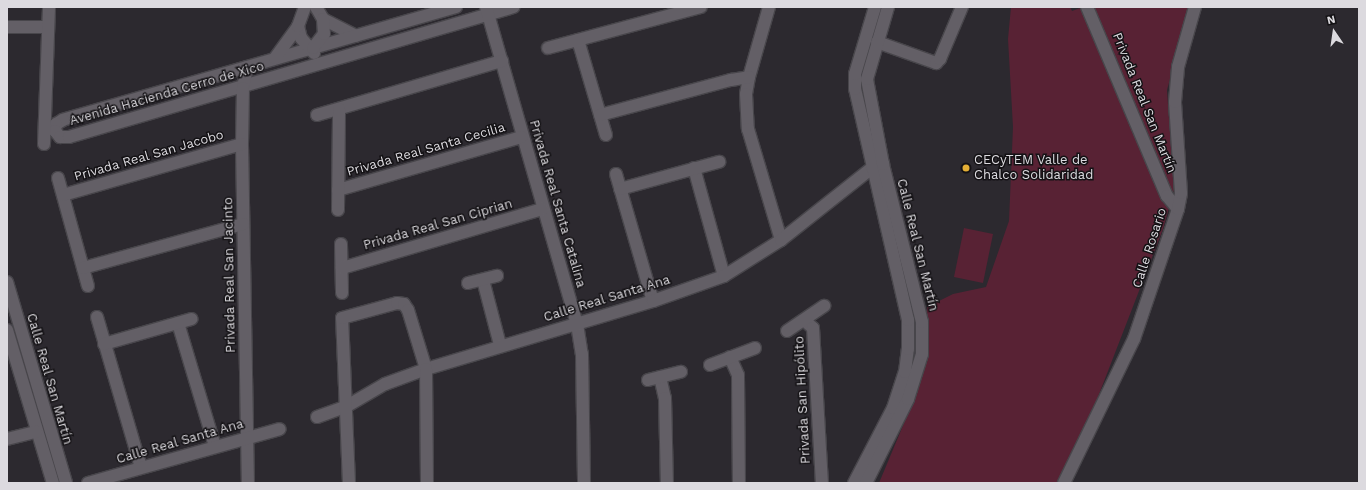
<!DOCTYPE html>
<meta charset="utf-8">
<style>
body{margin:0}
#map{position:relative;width:1366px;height:490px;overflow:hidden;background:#2c292f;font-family:"Work Sans",sans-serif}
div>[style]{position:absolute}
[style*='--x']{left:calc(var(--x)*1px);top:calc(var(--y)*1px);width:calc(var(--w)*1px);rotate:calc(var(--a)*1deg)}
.green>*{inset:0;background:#582234}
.roads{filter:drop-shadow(1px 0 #48464b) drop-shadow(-1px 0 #48464b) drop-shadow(0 1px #48464b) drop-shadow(0 -1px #48464b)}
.minor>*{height:12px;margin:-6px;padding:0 6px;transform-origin:6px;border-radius:6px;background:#635f66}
.dots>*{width:11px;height:11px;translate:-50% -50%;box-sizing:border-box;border:2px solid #141215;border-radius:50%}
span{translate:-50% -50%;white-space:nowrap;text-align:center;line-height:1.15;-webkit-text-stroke:3px #141215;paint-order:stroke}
.street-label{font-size:13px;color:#dcdadf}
.poi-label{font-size:13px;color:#dcdadf}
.left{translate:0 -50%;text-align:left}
.frame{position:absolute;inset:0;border:8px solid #dcdadf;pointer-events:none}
.north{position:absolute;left:1314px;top:12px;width:40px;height:40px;-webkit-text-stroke:3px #141215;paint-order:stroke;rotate:347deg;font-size:11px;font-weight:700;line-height:16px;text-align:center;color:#dcdadf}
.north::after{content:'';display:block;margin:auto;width:14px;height:18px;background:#dcdadf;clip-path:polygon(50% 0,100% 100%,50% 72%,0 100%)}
</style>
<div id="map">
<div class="green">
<div style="clip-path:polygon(1011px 7px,1070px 7px,1072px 11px,1083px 7px,1190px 7px,1167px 90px,1174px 190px,1163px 229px,1084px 433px,1058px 483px,879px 483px,912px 404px,928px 354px,927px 307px,953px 294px,986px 287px,1009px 221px,1013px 127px,1008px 39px)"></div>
<div style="clip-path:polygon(964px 228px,993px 234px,983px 283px,954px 277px)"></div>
</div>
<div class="roads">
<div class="minor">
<div style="--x:316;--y:7;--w:14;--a:60"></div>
<div style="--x:323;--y:19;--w:37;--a:27"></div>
<div style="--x:456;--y:7;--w:409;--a:164"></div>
<div style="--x:63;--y:120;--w:8;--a:150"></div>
<div style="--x:56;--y:124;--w:7;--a:98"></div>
<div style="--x:55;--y:131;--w:8;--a:50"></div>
<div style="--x:60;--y:137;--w:9;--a:0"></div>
<div style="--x:69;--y:137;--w:463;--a:-16.3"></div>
<div style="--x:486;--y:7;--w:330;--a:74"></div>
<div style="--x:577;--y:324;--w:30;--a:81"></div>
<div style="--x:582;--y:354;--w:129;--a:89.1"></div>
<div style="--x:769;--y:7;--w:73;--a:105.9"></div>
<div style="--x:749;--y:77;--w:17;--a:100"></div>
<div style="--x:746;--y:94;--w:35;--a:87"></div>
<div style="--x:748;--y:129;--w:116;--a:73.4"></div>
<div style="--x:1087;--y:7;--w:205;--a:67.1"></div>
<div style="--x:1167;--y:196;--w:17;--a:50"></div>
<div style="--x:298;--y:26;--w:12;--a:76"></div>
<div style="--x:301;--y:38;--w:20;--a:49"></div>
<div style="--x:7;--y:27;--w:41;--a:0"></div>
<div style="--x:578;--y:40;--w:99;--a:73.6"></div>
<div style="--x:877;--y:42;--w:63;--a:19.6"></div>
<div style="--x:936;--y:63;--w:6;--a:-45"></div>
<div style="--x:940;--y:59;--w:56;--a:-67.1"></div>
<div style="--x:313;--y:48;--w:18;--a:-52"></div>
<div style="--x:324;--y:34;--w:15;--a:-94"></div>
<div style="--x:548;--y:48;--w:158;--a:-15"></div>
<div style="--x:275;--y:58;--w:39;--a:-54"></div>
<div style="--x:298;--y:26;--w:20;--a:-70"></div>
<div style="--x:247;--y:67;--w:21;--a:101"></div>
<div style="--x:243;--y:88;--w:56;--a:91"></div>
<div style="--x:242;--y:144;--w:339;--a:89"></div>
<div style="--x:317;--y:115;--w:193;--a:-16.3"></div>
<div style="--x:600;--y:115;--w:136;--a:-15"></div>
<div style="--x:731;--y:80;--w:18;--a:-9"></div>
<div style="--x:44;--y:144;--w:137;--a:-87.9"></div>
<div style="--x:694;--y:168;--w:112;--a:74.5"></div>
<div style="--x:616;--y:174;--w:132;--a:73.8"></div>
<div style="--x:58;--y:178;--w:112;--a:74.5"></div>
<div style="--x:620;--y:189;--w:103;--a:-15.3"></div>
<div style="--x:338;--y:190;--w:191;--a:-16.1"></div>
<div style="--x:63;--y:195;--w:186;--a:-15.9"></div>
<div style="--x:338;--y:210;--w:101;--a:-89.4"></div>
<div style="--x:341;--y:244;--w:49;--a:88.8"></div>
<div style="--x:83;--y:268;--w:166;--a:-15.4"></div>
<div style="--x:342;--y:268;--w:209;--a:-16.4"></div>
<div style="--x:483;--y:280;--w:67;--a:75.3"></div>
<div style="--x:7;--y:282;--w:209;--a:73.6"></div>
<div style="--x:468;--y:283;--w:30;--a:-14"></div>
<div style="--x:97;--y:317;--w:156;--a:73.7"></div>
<div style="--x:804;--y:320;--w:12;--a:42"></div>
<div style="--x:813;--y:328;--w:155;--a:86.7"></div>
<div style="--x:178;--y:323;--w:128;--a:73.3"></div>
<div style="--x:7;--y:330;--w:160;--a:73.3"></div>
<div style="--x:787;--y:331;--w:45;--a:-34"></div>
<div style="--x:104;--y:344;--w:91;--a:-16"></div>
<div style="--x:730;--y:357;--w:20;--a:66"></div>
<div style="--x:738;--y:375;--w:108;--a:89.5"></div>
<div style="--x:710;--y:365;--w:48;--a:-20.7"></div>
<div style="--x:660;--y:377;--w:22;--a:77"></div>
<div style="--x:665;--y:398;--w:85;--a:88.7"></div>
<div style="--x:648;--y:380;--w:34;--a:-14"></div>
<div style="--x:317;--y:417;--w:32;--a:-20"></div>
<div style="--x:347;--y:406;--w:44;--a:-30.1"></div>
<div style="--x:385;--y:384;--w:44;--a:-20.1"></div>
<div style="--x:426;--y:369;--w:237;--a:-16.7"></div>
<div style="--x:653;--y:301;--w:75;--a:-19.4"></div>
<div style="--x:724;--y:276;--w:67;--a:-32.3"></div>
<div style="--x:781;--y:240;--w:116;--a:-38.4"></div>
<div style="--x:872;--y:168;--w:12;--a:-20"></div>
<div style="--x:7;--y:439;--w:30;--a:-14"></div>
<div style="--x:88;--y:483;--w:199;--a:-15.7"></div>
<div style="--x:349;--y:483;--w:165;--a:-92.4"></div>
<div style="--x:342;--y:318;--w:57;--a:-15.3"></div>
<div style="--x:397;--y:303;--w:7;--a:8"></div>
<div style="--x:404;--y:304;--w:7;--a:56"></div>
<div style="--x:408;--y:310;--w:62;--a:73"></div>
<div style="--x:426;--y:369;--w:114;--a:89.5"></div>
<div style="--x:854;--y:483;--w:85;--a:-62.5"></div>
<div style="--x:893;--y:408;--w:38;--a:-72"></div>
<div style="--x:905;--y:372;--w:23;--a:-83"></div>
<div style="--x:908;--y:349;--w:29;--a:-90"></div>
<div style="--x:908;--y:320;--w:237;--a:-102.9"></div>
<div style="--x:855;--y:89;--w:15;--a:-90"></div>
<div style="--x:855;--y:74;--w:70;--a:-73.4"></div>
<div style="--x:866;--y:483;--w:94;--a:-63.4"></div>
<div style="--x:908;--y:399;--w:47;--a:-72.7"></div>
<div style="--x:922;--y:354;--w:32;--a:-90"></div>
<div style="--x:922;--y:322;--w:163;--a:-103.9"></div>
<div style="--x:883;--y:164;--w:86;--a:-100.7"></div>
<div style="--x:867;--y:79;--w:75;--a:-73.7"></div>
<div style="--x:1064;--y:483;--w:160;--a:-64.1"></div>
<div style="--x:1134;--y:339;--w:137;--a:-71.3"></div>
<div style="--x:1178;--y:209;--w:16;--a:-79"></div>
<div style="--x:1181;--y:193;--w:91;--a:-93.8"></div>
<div style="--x:1175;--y:102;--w:35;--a:-85"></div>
<div style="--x:1178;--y:67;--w:62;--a:-74.2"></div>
</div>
</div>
<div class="dots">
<div style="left:966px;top:168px;background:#e4ae35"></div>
</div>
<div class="street-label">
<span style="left:167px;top:94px;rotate:-16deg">Avenida Hacienda Cerro de Xico</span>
<span style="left:1144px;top:103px;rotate:68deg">Privada Real San Martín</span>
<span style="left:426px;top:150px;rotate:-16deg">Privada Real Santa Cecilia</span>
<span style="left:149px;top:156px;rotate:-16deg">Privada Real San Jacobo</span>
<span style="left:557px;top:204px;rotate:74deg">Privada Real Santa Catalina</span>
<span style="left:438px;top:225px;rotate:-16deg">Privada Real San Ciprian</span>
<span style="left:917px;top:245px;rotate:76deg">Calle Real San Martín</span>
<span style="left:1150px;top:248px;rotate:-72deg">Calle Rosario</span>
<span style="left:230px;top:275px;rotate:-91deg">Privada Real San Jacinto</span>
<span style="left:607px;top:299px;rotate:-17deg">Calle Real Santa Ana</span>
<span style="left:49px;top:379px;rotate:74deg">Calle Real San Martín</span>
<span style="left:803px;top:400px;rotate:-93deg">Privada San Hipólito</span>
<span style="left:180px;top:442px;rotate:-16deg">Calle Real Santa Ana</span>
</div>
<div class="poi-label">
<span class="left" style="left:974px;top:168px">CECyTEM Valle de<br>Chalco Solidaridad</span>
</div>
<div class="frame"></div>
<div class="north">N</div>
</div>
